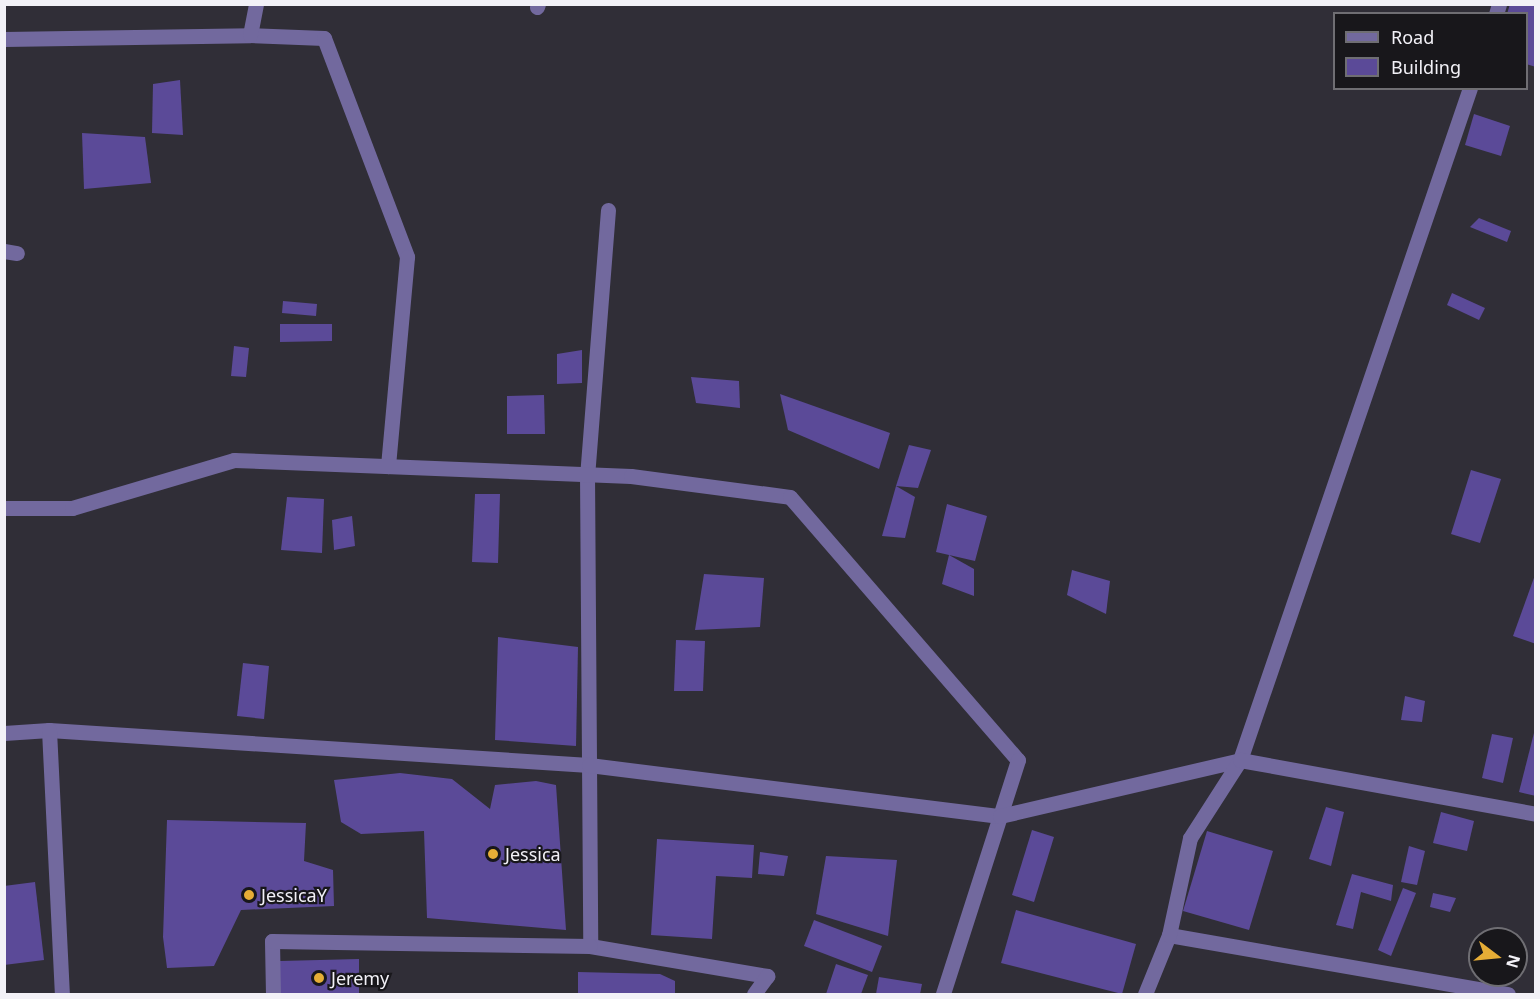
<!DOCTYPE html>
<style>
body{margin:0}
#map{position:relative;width:1540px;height:999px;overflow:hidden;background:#302e37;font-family:"Noto Sans",sans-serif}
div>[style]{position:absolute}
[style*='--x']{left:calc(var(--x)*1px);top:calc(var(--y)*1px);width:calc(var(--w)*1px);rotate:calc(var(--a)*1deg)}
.building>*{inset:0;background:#5b4a98}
.minor>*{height:15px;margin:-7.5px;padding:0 7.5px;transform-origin:7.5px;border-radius:7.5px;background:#72699e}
.dots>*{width:16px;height:16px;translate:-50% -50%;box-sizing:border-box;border:3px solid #18171b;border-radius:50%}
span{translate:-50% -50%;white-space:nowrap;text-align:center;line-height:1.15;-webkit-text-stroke:4.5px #18171b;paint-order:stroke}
.poi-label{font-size:18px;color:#f2f1f7}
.left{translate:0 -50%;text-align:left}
.frame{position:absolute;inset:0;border:6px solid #f2f1f7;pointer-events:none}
.legend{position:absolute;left:1333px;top:12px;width:195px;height:78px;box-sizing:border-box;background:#18171b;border:2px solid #6f6e73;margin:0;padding:8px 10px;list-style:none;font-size:18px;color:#f2f1f7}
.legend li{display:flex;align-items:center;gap:12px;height:30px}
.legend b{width:30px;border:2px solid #6f6e73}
.north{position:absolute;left:1468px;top:927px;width:60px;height:60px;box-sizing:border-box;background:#18171b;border:2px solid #6f6e73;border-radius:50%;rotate:106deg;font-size:16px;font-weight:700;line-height:24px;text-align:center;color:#f2f1f7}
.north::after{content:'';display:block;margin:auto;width:21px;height:27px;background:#e6ad36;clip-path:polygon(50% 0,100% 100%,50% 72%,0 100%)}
</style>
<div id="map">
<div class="building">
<div style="clip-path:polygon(1510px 4px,1536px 6px,1536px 67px,1526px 64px,1526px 14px,1507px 14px)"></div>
<div style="clip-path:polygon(180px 80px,183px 135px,152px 133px,153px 84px)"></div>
<div style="clip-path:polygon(1474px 114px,1510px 126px,1501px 156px,1465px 145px)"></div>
<div style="clip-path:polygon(82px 133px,145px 137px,151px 183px,84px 189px)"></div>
<div style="clip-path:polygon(1479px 218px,1511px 231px,1507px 242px,1470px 227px)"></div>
<div style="clip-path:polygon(1452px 293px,1485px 308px,1479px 320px,1447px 305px)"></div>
<div style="clip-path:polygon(283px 301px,317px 304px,316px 316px,282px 313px)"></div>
<div style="clip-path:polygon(280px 324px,332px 324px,332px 341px,280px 342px)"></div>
<div style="clip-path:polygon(234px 346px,249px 348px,246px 377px,231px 376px)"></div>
<div style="clip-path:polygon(582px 350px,582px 383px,557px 384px,557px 354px)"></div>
<div style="clip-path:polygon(691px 377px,739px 381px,740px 408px,696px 403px)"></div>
<div style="clip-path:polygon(780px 394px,890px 433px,879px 469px,788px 430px)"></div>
<div style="clip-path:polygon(544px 395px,545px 434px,507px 434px,507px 396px)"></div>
<div style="clip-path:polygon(909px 445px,931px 450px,918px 488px,896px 486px)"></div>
<div style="clip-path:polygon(1471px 470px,1501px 479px,1480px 543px,1451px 534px)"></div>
<div style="clip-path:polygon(896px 486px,915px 497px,905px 538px,882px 536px)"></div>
<div style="clip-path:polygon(475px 494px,500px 494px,498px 563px,472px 562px)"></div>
<div style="clip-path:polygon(287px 497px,324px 499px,322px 553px,281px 550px)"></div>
<div style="clip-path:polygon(947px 504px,987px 516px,975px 561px,949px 555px,974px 569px,974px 596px,942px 584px,949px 555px,936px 552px)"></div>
<div style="clip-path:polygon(352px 516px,355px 546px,334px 550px,332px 520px)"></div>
<div style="clip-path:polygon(1072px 570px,1110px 581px,1106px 614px,1067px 595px)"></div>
<div style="clip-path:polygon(704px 574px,764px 578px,760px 627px,695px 630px)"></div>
<div style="clip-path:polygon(1535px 575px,1536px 575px,1536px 644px,1513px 636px)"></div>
<div style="clip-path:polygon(498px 637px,578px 647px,576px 746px,495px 740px)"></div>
<div style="clip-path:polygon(676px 640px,705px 641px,703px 691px,674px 691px)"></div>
<div style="clip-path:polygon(243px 663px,269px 666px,264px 719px,237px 716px)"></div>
<div style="clip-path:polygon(1405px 696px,1425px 701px,1422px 722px,1401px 720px)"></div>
<div style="clip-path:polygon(1535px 729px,1536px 729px,1536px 796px,1519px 792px)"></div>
<div style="clip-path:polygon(1492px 734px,1513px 738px,1503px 783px,1482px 778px)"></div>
<div style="clip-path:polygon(400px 773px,452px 779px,490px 809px,495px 785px,536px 781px,556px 785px,566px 930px,427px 918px,424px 831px,361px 834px,341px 822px,334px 780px)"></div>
<div style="clip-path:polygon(1326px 807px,1344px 812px,1331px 866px,1309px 859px)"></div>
<div style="clip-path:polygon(1441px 812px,1474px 821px,1467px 851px,1433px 843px)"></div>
<div style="clip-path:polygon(167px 820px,306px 823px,304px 861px,333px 870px,334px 906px,241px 910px,214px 966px,167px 968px,163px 937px)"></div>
<div style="clip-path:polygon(1032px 830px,1054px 837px,1034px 902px,1012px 895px)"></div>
<div style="clip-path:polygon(1207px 831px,1273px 851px,1249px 930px,1183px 911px)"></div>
<div style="clip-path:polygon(657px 839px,754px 845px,752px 878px,716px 876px,712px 939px,651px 935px)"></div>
<div style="clip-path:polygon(1409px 846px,1425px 851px,1417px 885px,1401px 882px)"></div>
<div style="clip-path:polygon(760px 852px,788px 856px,784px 876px,758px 874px)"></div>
<div style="clip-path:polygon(826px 856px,897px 860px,888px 936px,816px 914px)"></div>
<div style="clip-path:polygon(1352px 874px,1393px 885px,1391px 901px,1361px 892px,1353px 929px,1336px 925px)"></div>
<div style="clip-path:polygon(35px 882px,44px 960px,4px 965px,4px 886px)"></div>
<div style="clip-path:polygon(1403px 888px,1416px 893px,1391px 956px,1378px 950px)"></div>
<div style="clip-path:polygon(1433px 893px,1456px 898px,1450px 912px,1430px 907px)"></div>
<div style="clip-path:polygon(1016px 910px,1136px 944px,1122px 994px,1001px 963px)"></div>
<div style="clip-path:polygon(814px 920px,882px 946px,872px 972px,804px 946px)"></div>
<div style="clip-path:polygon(359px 959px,359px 994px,279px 994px,280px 961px)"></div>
<div style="clip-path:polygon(836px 964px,868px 975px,861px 994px,826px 994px)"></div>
<div style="clip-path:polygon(578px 972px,660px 974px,675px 981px,675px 994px,578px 994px)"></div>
<div style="clip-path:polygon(879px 977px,922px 984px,920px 994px,876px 994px)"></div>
</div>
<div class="minor">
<div style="--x:537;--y:7;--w:3;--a:-72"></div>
<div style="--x:1496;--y:14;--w:10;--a:-73"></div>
<div style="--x:250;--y:35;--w:74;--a:2.3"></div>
<div style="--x:324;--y:38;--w:234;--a:69.2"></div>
<div style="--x:407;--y:257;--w:210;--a:95.2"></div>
<div style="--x:4;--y:39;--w:246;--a:-0.9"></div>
<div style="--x:250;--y:35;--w:32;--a:-79"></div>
<div style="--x:608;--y:210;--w:265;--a:94.5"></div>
<div style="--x:587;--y:474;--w:472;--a:89.6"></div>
<div style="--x:590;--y:946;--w:180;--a:9.6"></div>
<div style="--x:767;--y:976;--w:22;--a:126"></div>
<div style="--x:4;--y:251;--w:13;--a:9"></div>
<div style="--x:4;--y:508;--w:68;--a:0"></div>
<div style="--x:72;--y:508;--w:169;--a:-16.5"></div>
<div style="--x:234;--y:460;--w:397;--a:2.3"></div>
<div style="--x:631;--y:476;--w:160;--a:7.5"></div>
<div style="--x:790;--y:497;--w:348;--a:49.1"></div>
<div style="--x:1018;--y:760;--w:246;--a:107.8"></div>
<div style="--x:49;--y:730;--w:541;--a:3.71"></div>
<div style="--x:589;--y:765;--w:414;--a:7.1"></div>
<div style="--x:1000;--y:816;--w:246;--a:-13.1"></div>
<div style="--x:1240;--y:760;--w:710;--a:-71.11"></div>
<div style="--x:4;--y:733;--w:45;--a:-3.8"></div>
<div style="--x:49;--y:730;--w:264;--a:87.2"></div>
<div style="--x:1169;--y:935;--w:344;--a:9.9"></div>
<div style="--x:273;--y:994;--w:53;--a:-91.1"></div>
<div style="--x:272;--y:941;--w:318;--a:0.9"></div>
<div style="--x:1145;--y:994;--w:64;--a:-67.9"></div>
<div style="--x:1169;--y:935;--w:99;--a:-77.8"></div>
<div style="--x:1190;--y:838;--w:93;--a:-57.3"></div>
<div style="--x:1240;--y:760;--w:301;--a:10.3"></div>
</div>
<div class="dots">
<div style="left:493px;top:854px;background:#e6ad36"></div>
<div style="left:249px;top:895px;background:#e6ad36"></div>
<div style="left:319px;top:978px;background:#e6ad36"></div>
</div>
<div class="poi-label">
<span class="left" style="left:505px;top:854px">Jessica</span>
<span class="left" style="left:261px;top:895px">JessicaY</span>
<span class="left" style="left:331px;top:978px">Jeremy</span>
</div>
<div class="frame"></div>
<ul class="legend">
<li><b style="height:8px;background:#72699e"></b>Road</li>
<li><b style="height:16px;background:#5b4a98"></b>Building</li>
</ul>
<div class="north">N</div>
</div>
